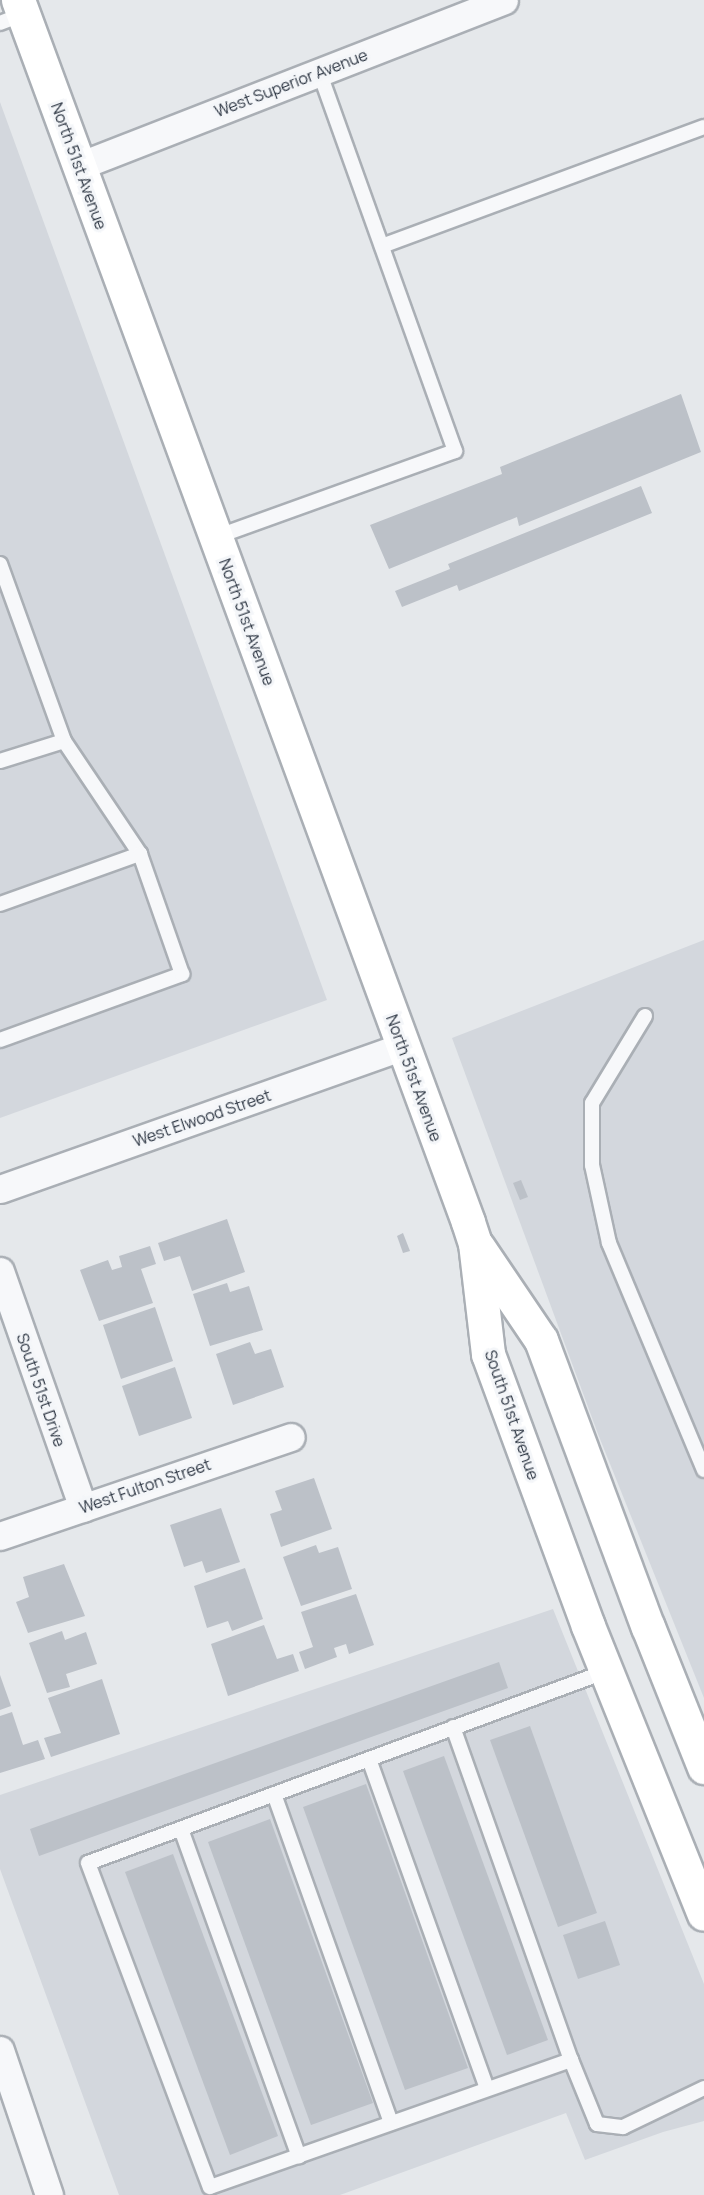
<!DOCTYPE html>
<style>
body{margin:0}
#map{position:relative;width:704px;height:2195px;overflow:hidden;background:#e5e8eb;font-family:Manrope,sans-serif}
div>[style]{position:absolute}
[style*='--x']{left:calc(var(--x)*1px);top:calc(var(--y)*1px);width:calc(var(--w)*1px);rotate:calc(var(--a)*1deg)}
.built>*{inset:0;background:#d3d7dd}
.building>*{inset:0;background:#bcc1c8}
.roads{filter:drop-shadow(2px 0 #aaafb5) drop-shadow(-2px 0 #aaafb5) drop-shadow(0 2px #aaafb5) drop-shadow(0 -2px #aaafb5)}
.lane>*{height:14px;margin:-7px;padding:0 7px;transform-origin:7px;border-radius:7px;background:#f7f8fa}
.street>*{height:27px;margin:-13.5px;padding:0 13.5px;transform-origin:13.5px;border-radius:13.5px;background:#f7f8fa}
.primary>*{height:33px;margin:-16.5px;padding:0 16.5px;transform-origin:16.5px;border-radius:16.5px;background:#fff}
span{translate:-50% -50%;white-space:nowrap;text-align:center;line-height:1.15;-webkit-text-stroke:6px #f4f6f9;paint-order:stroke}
.street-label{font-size:16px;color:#2d3643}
</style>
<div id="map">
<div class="built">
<div style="clip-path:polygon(0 102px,327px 1000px,0 1118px)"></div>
<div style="clip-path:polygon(704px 940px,704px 1698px,598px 1434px,452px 1038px)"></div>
<div style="clip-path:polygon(553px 1609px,704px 1984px,704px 2121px,663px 2132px,585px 2160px,566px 2113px,340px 2195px,119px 2195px,0 1869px,0 1795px)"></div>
</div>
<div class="building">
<div style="clip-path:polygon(681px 394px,701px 452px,519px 526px,517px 517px,389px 569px,370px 525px,502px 474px,500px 467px)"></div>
<div style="clip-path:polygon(641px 486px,652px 513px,459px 591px,457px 585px,402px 607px,395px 591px,450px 569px,448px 564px)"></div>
<div style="clip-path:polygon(521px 1180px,528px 1197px,520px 1200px,513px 1183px)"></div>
<div style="clip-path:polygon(227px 1219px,245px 1272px,192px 1291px,180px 1256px,164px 1261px,158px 1243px)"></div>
<div style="clip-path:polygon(403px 1233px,410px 1251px,403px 1253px,397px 1236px)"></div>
<div style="clip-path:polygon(150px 1246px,156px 1264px,141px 1269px,153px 1303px,99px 1321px,80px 1270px,108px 1260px,112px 1270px,122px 1267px,119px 1256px)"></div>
<div style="clip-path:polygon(227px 1283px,230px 1292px,249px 1286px,263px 1330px,210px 1346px,193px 1294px)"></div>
<div style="clip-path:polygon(155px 1307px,173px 1361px,121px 1379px,103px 1325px)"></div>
<div style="clip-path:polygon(250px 1342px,255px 1354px,271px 1349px,284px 1387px,233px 1405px,216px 1354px)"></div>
<div style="clip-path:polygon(175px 1367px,192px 1418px,139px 1436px,122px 1386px)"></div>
<div style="clip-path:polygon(314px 1478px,332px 1529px,281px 1547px,270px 1514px,282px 1510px,275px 1491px)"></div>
<div style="clip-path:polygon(221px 1508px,240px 1562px,206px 1573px,202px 1561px,184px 1567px,170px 1525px)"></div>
<div style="clip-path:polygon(316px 1545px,319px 1553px,338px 1547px,352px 1589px,301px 1606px,283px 1557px)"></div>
<div style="clip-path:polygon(64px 1564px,85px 1616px,28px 1633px,16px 1602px,29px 1597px,23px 1577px)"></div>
<div style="clip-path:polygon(245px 1568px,263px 1619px,232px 1631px,228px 1621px,207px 1628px,194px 1586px)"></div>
<div style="clip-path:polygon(356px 1594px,374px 1645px,349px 1654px,346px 1644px,334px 1648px,337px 1657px,305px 1669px,299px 1652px,313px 1647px,301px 1612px)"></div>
<div style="clip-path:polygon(264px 1625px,277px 1659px,293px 1654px,299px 1671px,228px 1696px,211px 1644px)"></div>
<div style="clip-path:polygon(62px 1631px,65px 1640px,86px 1632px,97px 1664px,66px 1674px,70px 1687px,47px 1693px,29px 1643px)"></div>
<div style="clip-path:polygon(499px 1662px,508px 1688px,39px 1856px,30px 1829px)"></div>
<div style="clip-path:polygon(0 1675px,11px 1706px,0 1710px)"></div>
<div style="clip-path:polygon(102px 1679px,120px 1734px,51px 1757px,44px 1738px,61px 1733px,48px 1698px)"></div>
<div style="clip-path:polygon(12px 1712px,23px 1745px,38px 1740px,45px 1759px,0 1773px,0 1716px)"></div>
<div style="clip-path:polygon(530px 1726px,597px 1913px,558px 1927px,490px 1740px)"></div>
<div style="clip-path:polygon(444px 1756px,548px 2040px,507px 2055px,403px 1771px)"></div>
<div style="clip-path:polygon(366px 1784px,468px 2068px,405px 2090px,303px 1807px)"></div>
<div style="clip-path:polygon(270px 1819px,373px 2103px,311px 2125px,208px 1842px)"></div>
<div style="clip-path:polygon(173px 1854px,278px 2136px,230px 2155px,125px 1872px)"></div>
<div style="clip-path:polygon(605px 1921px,620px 1965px,578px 1979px,563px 1935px)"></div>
</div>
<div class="roads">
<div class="lane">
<div style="--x:0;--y:23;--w:25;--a:-21"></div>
<div style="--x:382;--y:246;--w:343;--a:-20.3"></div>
<div style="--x:216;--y:537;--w:254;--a:-19.8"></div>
<div style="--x:455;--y:451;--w:403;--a:-109.7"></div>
<div style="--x:0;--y:564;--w:188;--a:70.1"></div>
<div style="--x:64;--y:741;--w:67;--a:162.6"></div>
<div style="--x:0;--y:904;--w:149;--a:-19.7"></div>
<div style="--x:140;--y:854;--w:136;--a:-123.9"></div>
<div style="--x:645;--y:1016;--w:102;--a:121.3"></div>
<div style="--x:592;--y:1103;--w:62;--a:90"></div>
<div style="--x:592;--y:1165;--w:80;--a:77.7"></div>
<div style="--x:609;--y:1243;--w:246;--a:67.3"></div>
<div style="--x:0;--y:1040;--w:194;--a:-19.9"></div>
<div style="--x:182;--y:974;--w:127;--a:-109.3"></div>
<div style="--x:607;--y:1671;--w:553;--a:159.7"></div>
<div style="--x:88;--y:1863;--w:346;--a:69.4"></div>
<div style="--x:210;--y:2187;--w:383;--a:-19.4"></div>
<div style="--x:571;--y:2060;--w:69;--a:67.9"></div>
<div style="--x:597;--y:2124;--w:26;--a:7"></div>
<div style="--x:623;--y:2127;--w:90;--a:-25.7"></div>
<div style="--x:453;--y:1727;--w:353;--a:70.5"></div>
<div style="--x:369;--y:1759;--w:350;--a:70.3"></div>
<div style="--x:274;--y:1794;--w:349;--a:70.4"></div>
<div style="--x:181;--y:1829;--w:348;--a:70.2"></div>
</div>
<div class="street">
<div style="--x:79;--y:166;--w:456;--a:-21.3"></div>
<div style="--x:0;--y:1189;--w:428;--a:-19.5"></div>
<div style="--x:0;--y:1271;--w:251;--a:70.7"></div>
<div style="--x:0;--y:1536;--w:307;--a:-18.8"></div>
<div style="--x:0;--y:2050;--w:153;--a:71.3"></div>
</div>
<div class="primary">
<div style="--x:18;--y:0;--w:1302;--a:69.78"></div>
<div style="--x:468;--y:1222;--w:22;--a:72"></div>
<div style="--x:475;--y:1243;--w:112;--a:83.3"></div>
<div style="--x:488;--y:1354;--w:290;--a:69.8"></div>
<div style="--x:588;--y:1626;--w:310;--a:68.1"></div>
<div style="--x:478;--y:1247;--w:112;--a:55.9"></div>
<div style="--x:541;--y:1340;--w:306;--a:69.6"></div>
<div style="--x:648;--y:1627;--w:151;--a:68.2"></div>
</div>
</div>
<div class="street-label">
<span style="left:291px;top:83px;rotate:-21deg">West Superior Avenue</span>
<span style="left:79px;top:166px;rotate:70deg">North 51st Avenue</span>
<span style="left:247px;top:622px;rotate:70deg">North 51st Avenue</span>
<span style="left:414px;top:1078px;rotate:70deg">North 51st Avenue</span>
<span style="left:202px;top:1118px;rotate:-19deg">West Elwood Street</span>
<span style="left:41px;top:1390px;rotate:71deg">South 51st Drive</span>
<span style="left:512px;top:1415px;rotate:71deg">South 51st Avenue</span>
<span style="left:145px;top:1486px;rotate:-19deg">West Fulton Street</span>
</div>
</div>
